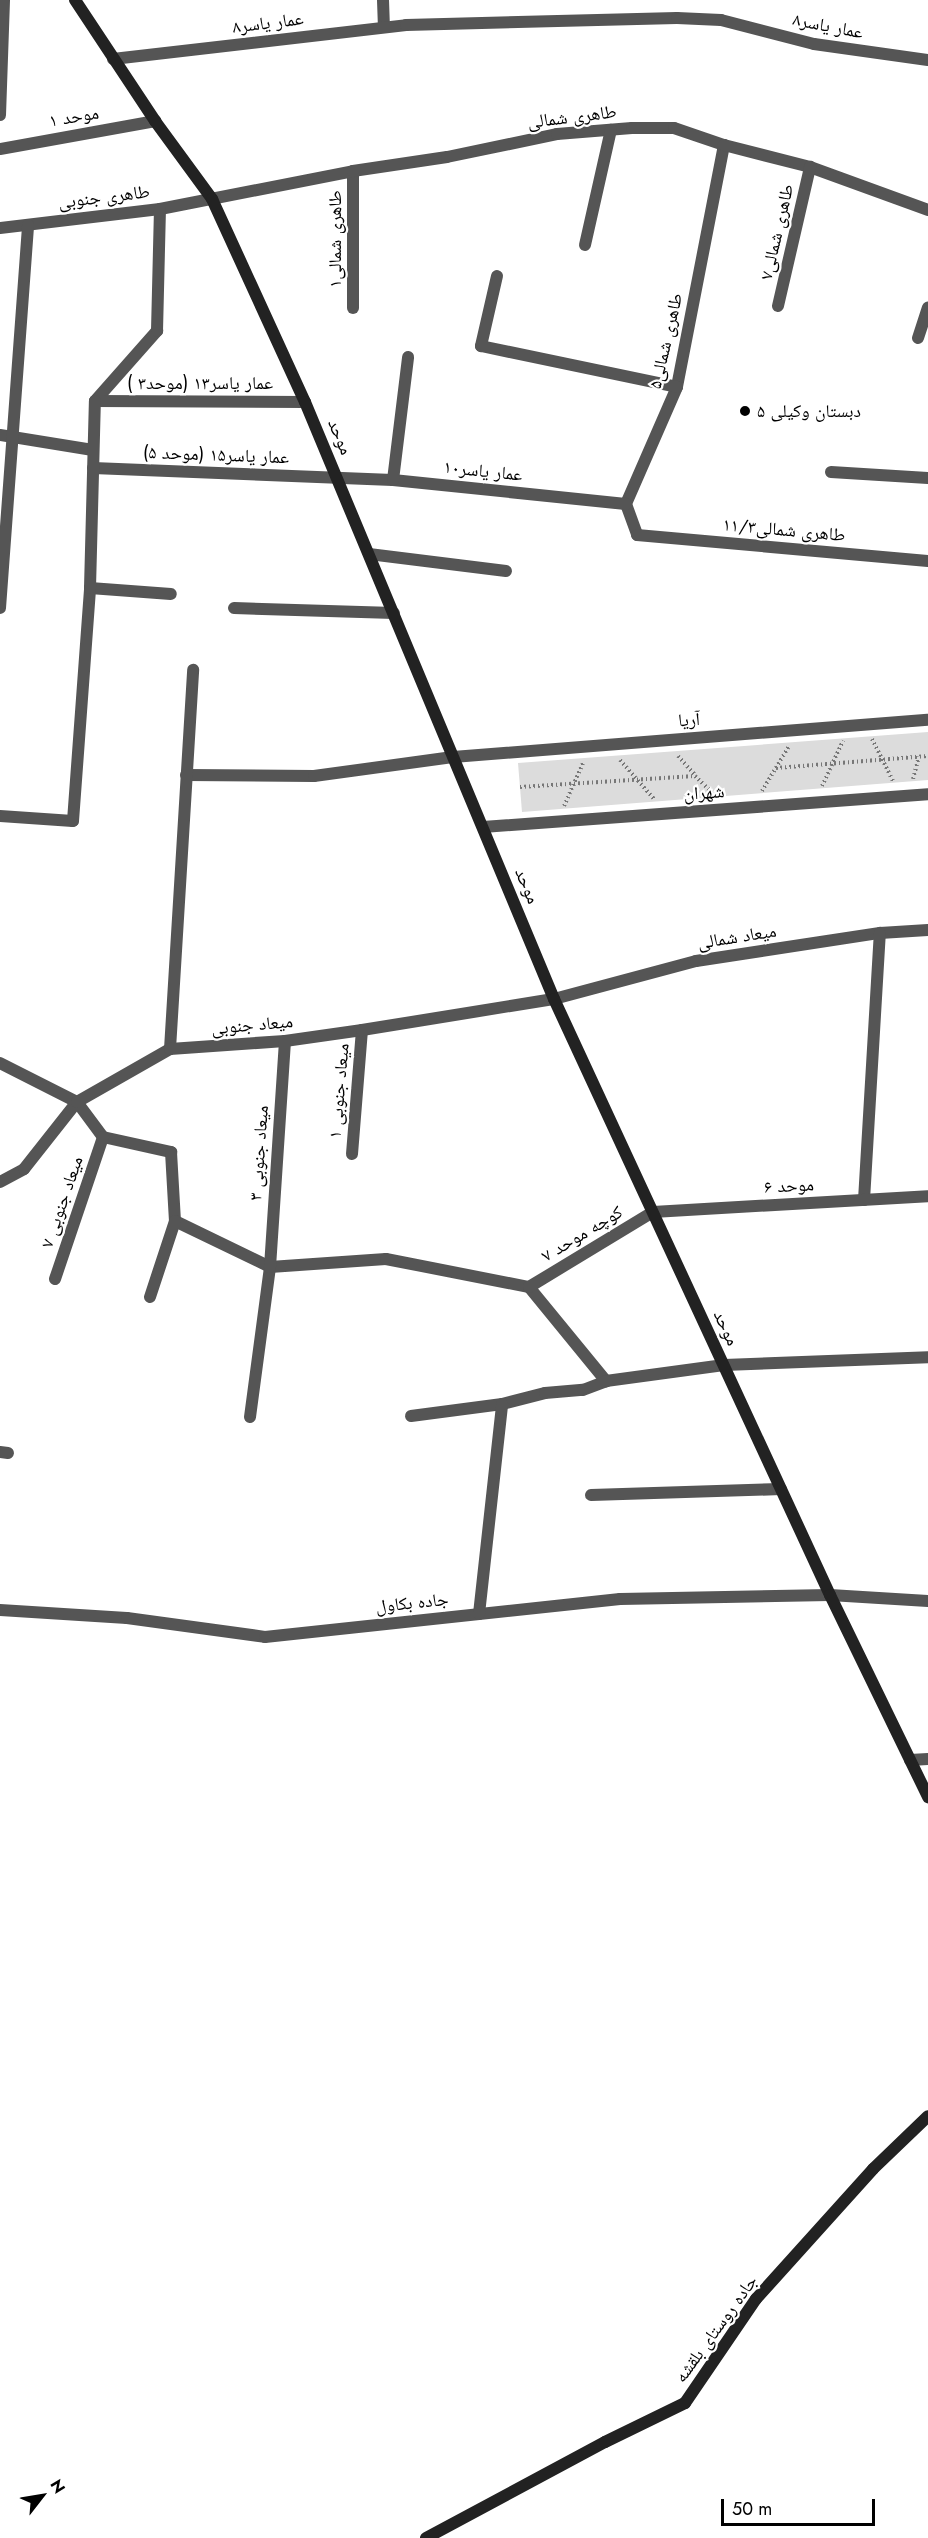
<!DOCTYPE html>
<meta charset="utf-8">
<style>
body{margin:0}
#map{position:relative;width:928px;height:2538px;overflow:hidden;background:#fff;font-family:Jost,"Noto Naskh Arabic",sans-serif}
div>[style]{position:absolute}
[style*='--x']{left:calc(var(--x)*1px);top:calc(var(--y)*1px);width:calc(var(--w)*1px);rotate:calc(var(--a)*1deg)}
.green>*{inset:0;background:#dcdcdc}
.path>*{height:4px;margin-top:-2px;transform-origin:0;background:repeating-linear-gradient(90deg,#777 0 1.5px,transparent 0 4.5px)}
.street>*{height:12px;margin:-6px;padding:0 6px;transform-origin:6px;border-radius:6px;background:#555}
.secondary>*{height:12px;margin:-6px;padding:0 6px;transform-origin:6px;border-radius:6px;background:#222}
.dots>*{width:16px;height:16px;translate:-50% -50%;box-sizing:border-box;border:3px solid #fff;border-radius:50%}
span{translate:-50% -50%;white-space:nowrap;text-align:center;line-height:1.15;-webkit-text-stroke:4.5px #fff;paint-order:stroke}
.street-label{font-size:18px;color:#000}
.poi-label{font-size:18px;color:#000}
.left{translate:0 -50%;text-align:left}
.north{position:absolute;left:12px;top:2466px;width:60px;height:60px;-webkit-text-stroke:4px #fff;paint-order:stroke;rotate:59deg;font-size:16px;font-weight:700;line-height:24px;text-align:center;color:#000}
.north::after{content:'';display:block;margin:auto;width:21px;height:27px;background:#000;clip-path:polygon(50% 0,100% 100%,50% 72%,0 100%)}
.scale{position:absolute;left:721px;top:2499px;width:154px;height:27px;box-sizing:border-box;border:3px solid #000;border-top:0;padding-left:8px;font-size:18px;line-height:21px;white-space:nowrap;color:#000;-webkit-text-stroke:4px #fff;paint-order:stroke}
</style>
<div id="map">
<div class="green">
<div style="clip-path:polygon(928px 732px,928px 780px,522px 812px,518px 763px)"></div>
</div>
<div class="path">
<div style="--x:872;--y:739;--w:47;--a:63.4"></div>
<div style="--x:678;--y:756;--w:25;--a:48"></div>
<div style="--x:620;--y:760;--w:52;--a:48.9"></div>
<div style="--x:776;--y:768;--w:152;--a:-4.5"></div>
<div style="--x:913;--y:779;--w:23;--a:-75"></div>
<div style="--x:822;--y:786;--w:50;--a:-65"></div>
<div style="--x:520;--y:787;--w:175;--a:-3.6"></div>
<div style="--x:695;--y:776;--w:28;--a:44"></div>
<div style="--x:762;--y:791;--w:52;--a:-59"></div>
<div style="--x:564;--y:806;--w:47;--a:-66.2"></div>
</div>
<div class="street">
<div style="--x:383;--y:0;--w:27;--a:88"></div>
<div style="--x:113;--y:59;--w:295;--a:-6.6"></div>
<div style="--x:406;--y:25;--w:271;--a:-1.5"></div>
<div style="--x:677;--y:18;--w:44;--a:2.6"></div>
<div style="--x:721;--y:20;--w:96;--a:14.5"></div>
<div style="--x:814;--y:44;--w:115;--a:8"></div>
<div style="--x:0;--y:115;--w:115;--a:-88"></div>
<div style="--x:724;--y:145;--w:247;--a:101"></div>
<div style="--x:677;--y:387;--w:128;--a:113.6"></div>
<div style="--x:626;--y:504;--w:33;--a:70"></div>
<div style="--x:637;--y:535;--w:292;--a:5.1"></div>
<div style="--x:0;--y:149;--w:158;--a:-10.2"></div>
<div style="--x:353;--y:171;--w:137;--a:90"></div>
<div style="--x:0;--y:228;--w:161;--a:-6.8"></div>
<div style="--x:160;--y:209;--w:197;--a:-11.1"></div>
<div style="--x:353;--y:171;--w:95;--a:-8.5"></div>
<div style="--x:447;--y:157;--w:112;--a:-11.8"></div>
<div style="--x:557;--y:134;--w:75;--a:-4.6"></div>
<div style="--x:632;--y:128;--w:42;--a:0"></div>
<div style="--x:674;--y:128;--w:53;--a:18.8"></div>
<div style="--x:724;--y:145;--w:89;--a:14.3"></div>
<div style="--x:810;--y:167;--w:126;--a:20"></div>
<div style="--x:585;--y:245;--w:118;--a:-77.3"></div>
<div style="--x:497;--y:276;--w:72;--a:102.9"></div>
<div style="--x:481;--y:346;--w:200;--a:11.8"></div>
<div style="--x:778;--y:306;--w:143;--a:-77"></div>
<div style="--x:918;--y:338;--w:32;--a:-72"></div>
<div style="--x:95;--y:401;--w:94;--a:-48.5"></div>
<div style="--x:157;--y:331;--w:122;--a:-88.6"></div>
<div style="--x:95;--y:401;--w:210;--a:0.3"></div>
<div style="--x:0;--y:435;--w:94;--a:9.2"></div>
<div style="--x:93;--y:468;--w:300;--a:2.3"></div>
<div style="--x:393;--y:480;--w:234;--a:5.9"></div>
<div style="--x:831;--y:472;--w:97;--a:3.5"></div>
<div style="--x:393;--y:480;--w:124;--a:-83"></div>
<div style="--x:369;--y:554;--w:138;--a:7.1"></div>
<div style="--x:90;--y:588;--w:81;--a:4.2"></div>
<div style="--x:0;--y:608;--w:384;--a:-85.8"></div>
<div style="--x:234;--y:608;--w:160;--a:1.8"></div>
<div style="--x:186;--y:775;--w:128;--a:0.4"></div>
<div style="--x:314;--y:776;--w:140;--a:-7.8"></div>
<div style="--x:453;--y:757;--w:476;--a:-4.5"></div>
<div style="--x:0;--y:816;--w:73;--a:3.9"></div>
<div style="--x:73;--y:821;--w:234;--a:-85.8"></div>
<div style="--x:90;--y:588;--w:187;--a:-88.5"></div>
<div style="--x:483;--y:827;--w:446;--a:-4.2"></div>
<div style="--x:170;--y:1049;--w:380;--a:-86.5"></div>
<div style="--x:0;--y:1063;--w:86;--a:26.9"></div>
<div style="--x:77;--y:1102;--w:44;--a:53.4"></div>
<div style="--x:103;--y:1137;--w:70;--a:12.4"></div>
<div style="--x:171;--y:1152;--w:69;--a:86.7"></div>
<div style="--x:175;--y:1221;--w:106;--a:25.8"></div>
<div style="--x:270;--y:1267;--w:116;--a:-3.9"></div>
<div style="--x:386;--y:1259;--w:146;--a:11.1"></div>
<div style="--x:529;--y:1287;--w:122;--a:50.7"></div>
<div style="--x:606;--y:1381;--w:119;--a:-7.7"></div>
<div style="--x:724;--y:1365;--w:204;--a:-2.2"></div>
<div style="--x:352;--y:1154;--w:124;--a:-85.4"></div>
<div style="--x:0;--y:1182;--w:27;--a:-28"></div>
<div style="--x:24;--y:1169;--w:85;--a:-51.7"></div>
<div style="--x:77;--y:1102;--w:107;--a:-29.7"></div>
<div style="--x:170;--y:1049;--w:115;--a:-4"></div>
<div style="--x:285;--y:1041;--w:78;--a:-8.1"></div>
<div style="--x:362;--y:1030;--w:194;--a:-9.2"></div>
<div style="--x:554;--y:999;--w:147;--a:-15"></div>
<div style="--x:696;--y:961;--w:186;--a:-8.7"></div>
<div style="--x:880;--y:933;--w:48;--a:-3.6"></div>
<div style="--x:864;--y:1200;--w:267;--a:-86.6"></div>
<div style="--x:55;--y:1279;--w:150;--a:-71.3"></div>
<div style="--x:529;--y:1287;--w:145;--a:-31.2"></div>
<div style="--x:653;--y:1212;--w:275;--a:-3.3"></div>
<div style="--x:150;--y:1297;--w:80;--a:-71.8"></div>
<div style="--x:411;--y:1416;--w:92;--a:-7.5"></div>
<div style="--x:502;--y:1404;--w:44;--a:-14.3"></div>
<div style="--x:545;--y:1393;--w:38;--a:-5"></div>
<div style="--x:583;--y:1390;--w:25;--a:-21"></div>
<div style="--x:250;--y:1417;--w:151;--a:-82.4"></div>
<div style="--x:270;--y:1267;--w:226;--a:-86.2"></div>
<div style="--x:0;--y:1452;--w:8;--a:7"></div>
<div style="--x:591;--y:1495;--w:190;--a:-1.8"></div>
<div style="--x:0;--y:1610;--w:127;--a:3.6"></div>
<div style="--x:127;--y:1618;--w:139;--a:7.8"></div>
<div style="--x:265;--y:1637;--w:357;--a:-6.1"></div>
<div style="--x:620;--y:1599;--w:210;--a:-1.1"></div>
<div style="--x:830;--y:1595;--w:98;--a:3.5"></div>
<div style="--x:479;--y:1614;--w:211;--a:-83.7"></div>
<div style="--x:910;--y:1760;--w:18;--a:-3"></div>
</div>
<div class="secondary">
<div style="--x:75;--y:0;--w:145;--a:56.5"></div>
<div style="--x:155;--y:121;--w:97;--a:53.8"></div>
<div style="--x:212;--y:199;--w:223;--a:65.4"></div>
<div style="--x:305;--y:402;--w:647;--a:67.36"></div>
<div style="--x:554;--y:999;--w:657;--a:65.15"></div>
<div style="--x:830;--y:1595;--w:225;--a:64.1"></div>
<div style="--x:426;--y:2538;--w:203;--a:-28.2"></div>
<div style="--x:605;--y:2442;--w:89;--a:-26"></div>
<div style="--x:685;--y:2403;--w:126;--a:-55.7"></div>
<div style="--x:756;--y:2299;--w:175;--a:-48"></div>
<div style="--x:873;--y:2169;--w:76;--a:-43.9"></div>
</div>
<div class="dots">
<div style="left:745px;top:411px;background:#000"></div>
</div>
<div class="street-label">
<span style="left:268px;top:23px;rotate:-7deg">عمار یاسر۸</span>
<span style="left:828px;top:26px;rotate:11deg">عمار یاسر۸</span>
<span style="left:74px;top:117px;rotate:-10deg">موحد ۱</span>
<span style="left:572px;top:117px;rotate:-7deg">طاهری شمالی</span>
<span style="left:104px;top:197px;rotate:-7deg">طاهری جنوبی</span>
<span style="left:777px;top:232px;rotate:-77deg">طاهری شمالی۷</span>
<span style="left:335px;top:239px;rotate:-90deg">طاهری شمالی۱</span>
<span style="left:666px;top:341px;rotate:-77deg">طاهری شمالی۵</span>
<span style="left:200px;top:383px">عمار یاسر۱۳ (موحد۳ )</span>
<span style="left:340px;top:437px;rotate:67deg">موحد</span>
<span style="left:216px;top:455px;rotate:2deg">عمار یاسر۱۵ (موحد ۵)</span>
<span style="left:483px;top:471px;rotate:6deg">عمار یاسر۱۰</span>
<span style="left:784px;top:530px;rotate:5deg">طاهری شمالی۱۱/۳</span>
<span style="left:689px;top:720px;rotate:-4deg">آریا</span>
<span style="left:704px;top:793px;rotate:-4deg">شهران</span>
<span style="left:527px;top:886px;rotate:67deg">موحد</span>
<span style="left:737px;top:937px;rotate:-9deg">میعاد شمالی</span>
<span style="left:252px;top:1025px;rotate:-5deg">میعاد جنوبی</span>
<span style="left:339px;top:1091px;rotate:-85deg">میعاد جنوبی ۱</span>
<span style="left:259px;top:1153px;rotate:-86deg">میعاد جنوبی ۳</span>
<span style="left:789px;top:1186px;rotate:-3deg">موحد ۶</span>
<span style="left:62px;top:1202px;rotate:-71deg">میعاد جنوبی ۷</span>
<span style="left:582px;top:1234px;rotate:-31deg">کوچه موحد ۷</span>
<span style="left:726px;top:1328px;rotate:65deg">موحد</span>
<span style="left:412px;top:1603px;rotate:-6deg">جاده بکاول</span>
<span style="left:716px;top:2329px;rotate:-54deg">جاده روستای بلقشه</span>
</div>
<div class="poi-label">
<span class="left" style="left:757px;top:411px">دبستان وکیلی ۵</span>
</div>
<div class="north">N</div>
<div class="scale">50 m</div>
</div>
